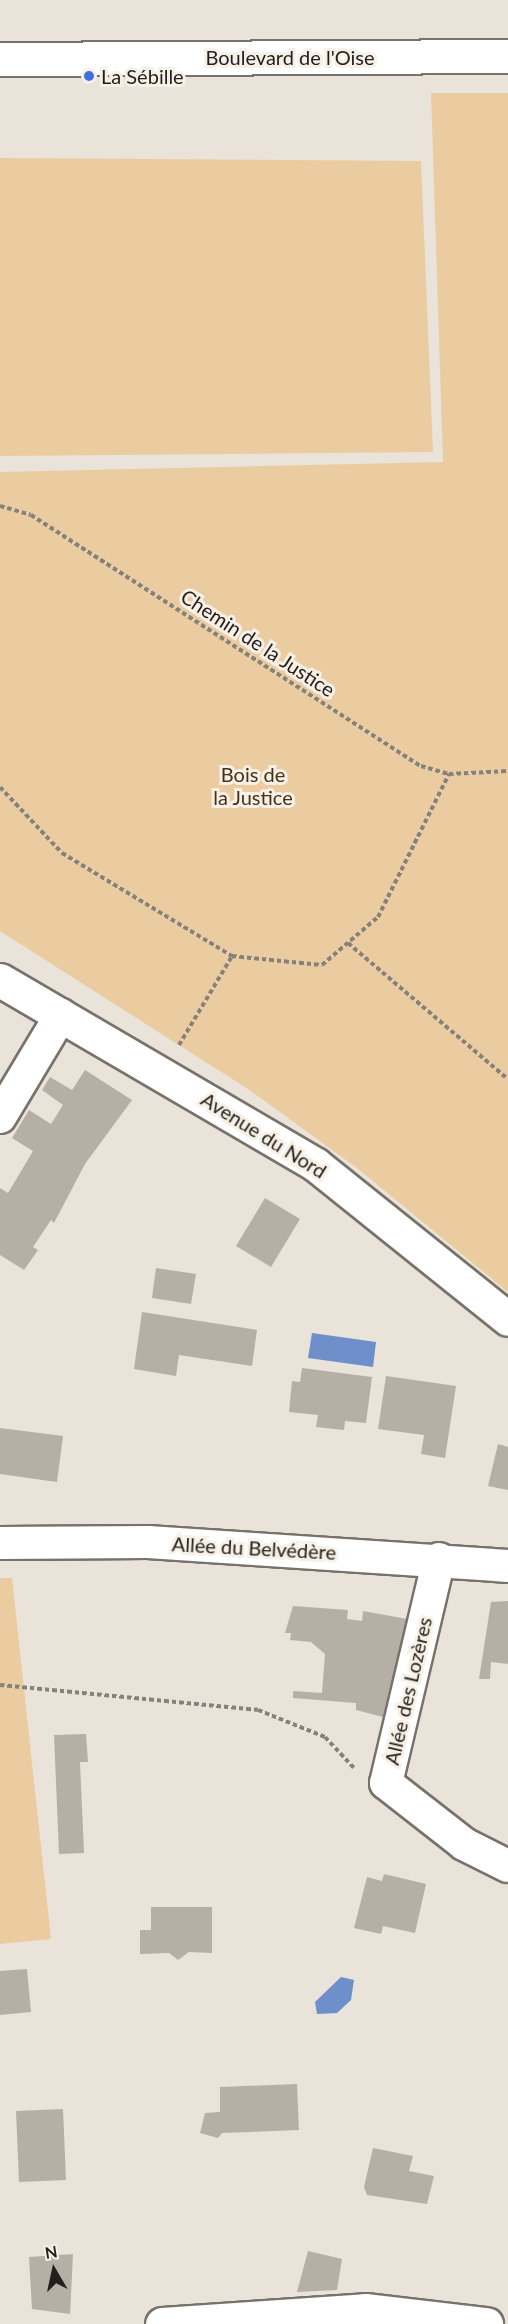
<!DOCTYPE html>
<meta charset="utf-8">
<style>
body{margin:0}
#map{position:relative;width:508px;height:2324px;overflow:hidden;background:#e9e3d9;font-family:Lato,sans-serif}
div>[style]{position:absolute}
[style*='--x']{left:calc(var(--x)*1px);top:calc(var(--y)*1px);width:calc(var(--w)*1px);rotate:calc(var(--a)*1deg)}
.green>*{inset:0;background:#ebcca1}
.water>*{inset:0;background:#6f8fcb}
.building>*{inset:0;background:#b6afa6}
.path>*{height:4px;margin-top:-2px;transform-origin:0;background:repeating-linear-gradient(90deg,#86827b 0 4.5px,transparent 0 7.5px)}
.roads{filter:drop-shadow(2px 0 #78726a) drop-shadow(-2px 0 #78726a) drop-shadow(0 2px #78726a) drop-shadow(0 -2px #78726a)}
.street>*{height:32px;margin:-16px;padding:0 16px;transform-origin:16px;border-radius:16px;background:#fff}
.secondary>*{height:33px;margin:-16.5px;padding:0 16.5px;transform-origin:16.5px;border-radius:16.5px;background:#fff}
.dots>*{width:16px;height:16px;translate:-50% -50%;box-sizing:border-box;border:3px solid #f7f0e6;border-radius:50%}
span{translate:-50% -50%;white-space:nowrap;text-align:center;line-height:1.15;-webkit-text-stroke:6px #f7f0e6;paint-order:stroke}
.street-label{font-size:20px;color:#221f1c}
.poi-label{font-size:20px;color:#221f1c}
.left{translate:0 -50%;text-align:left}
.park-label{font-size:20px;color:#463215}
.north{position:absolute;left:24px;top:2240px;width:60px;height:60px;-webkit-text-stroke:4px #f7f0e6;paint-order:stroke;rotate:351deg;font-size:16px;font-weight:700;line-height:24px;text-align:center;color:#221f1c}
.north::after{content:'';display:block;margin:auto;width:21px;height:27px;background:#221f1c;clip-path:polygon(50% 0,100% 100%,50% 72%,0 100%)}
</style>
<div id="map">
<div class="green">
<div style="clip-path:polygon(431px 93px,508px 93px,508px 1292px,357px 1168px,251px 1091px,0 931px,0 472px,443px 462px)"></div>
<div style="clip-path:polygon(0 158px,421px 161px,433px 452px,0 456px)"></div>
<div style="clip-path:polygon(0 1578px,12px 1578px,51px 1939px,0 1944px)"></div>
</div>
<div class="water">
<div style="clip-path:polygon(312px 1333px,376px 1342px,373px 1367px,308px 1358px)"></div>
<div style="clip-path:polygon(341px 1977px,354px 1980px,351px 2000px,337px 2013px,317px 2014px,315px 2002px)"></div>
</div>
<div class="building">
<div style="clip-path:polygon(85px 1070px,132px 1100px,85px 1164px,54px 1223px,51px 1220px,33px 1247px,38px 1250px,24px 1270px,0 1255px,0 1188px,8px 1193px,33px 1151px,12px 1138px,29px 1110px,51px 1124px,63px 1105px,42px 1090px,50px 1077px,72px 1090px)"></div>
<div style="clip-path:polygon(265px 1198px,300px 1219px,271px 1267px,236px 1246px)"></div>
<div style="clip-path:polygon(156px 1268px,196px 1274px,191px 1304px,152px 1298px)"></div>
<div style="clip-path:polygon(142px 1312px,257px 1330px,252px 1366px,179px 1355px,176px 1376px,134px 1369px)"></div>
<div style="clip-path:polygon(302px 1368px,372px 1377px,366px 1423px,345px 1421px,344px 1430px,316px 1427px,318px 1415px,289px 1412px,292px 1381px,300px 1382px)"></div>
<div style="clip-path:polygon(386px 1376px,456px 1386px,445px 1458px,421px 1454px,424px 1435px,378px 1429px)"></div>
<div style="clip-path:polygon(0 1428px,63px 1436px,57px 1482px,0 1474px)"></div>
<div style="clip-path:polygon(498px 1444px,508px 1447px,508px 1490px,488px 1486px)"></div>
<div style="clip-path:polygon(508px 1601px,508px 1664px,491px 1662px,490px 1679px,479px 1679px,491px 1602px)"></div>
<div style="clip-path:polygon(293px 1606px,348px 1610px,347px 1619px,362px 1621px,363px 1611px,407px 1619px,383px 1717px,356px 1710px,356px 1703px,293px 1698px,293px 1691px,322px 1693px,325px 1654px,311px 1642px,290px 1640px,291px 1633px,285px 1633px)"></div>
<div style="clip-path:polygon(86px 1734px,88px 1762px,80px 1762px,84px 1853px,59px 1854px,54px 1735px)"></div>
<div style="clip-path:polygon(384px 1874px,426px 1884px,415px 1933px,383px 1926px,381px 1934px,354px 1928px,367px 1877px,382px 1881px)"></div>
<div style="clip-path:polygon(151px 1907px,212px 1907px,212px 1953px,189px 1952px,178px 1960px,169px 1953px,140px 1954px,140px 1930px,151px 1930px)"></div>
<div style="clip-path:polygon(27px 1969px,31px 2012px,0 2015px,0 1971px)"></div>
<div style="clip-path:polygon(297px 2084px,299px 2130px,222px 2133px,218px 2138px,200px 2133px,205px 2113px,220px 2112px,220px 2087px)"></div>
<div style="clip-path:polygon(63px 2109px,66px 2180px,19px 2182px,16px 2111px)"></div>
<div style="clip-path:polygon(373px 2148px,413px 2156px,409px 2171px,434px 2176px,427px 2204px,367px 2195px,364px 2187px)"></div>
<div style="clip-path:polygon(308px 2251px,342px 2259px,337px 2290px,297px 2292px)"></div>
<div style="clip-path:polygon(73px 2254px,70px 2314px,32px 2309px,29px 2257px)"></div>
</div>
<div class="path">
<div style="--x:0;--y:506;--w:32;--a:16"></div>
<div style="--x:31;--y:515;--w:464;--a:32.8"></div>
<div style="--x:421;--y:766;--w:29;--a:16"></div>
<div style="--x:449;--y:774;--w:59;--a:-2.9"></div>
<div style="--x:0;--y:787;--w:91;--a:46.8"></div>
<div style="--x:62;--y:853;--w:199;--a:31.2"></div>
<div style="--x:348;--y:943;--w:210;--a:40.4"></div>
<div style="--x:179;--y:1045;--w:104;--a:-59.2"></div>
<div style="--x:232;--y:956;--w:90;--a:5.7"></div>
<div style="--x:322;--y:965;--w:74;--a:-40.6"></div>
<div style="--x:378;--y:917;--w:160;--a:-63.6"></div>
<div style="--x:0;--y:1685;--w:259;--a:5.5"></div>
<div style="--x:258;--y:1710;--w:72;--a:21.9"></div>
<div style="--x:325;--y:1737;--w:42;--a:46.9"></div>
</div>
<div class="roads">
<div class="street">
<div style="--x:0;--y:1117;--w:119;--a:-59.1"></div>
<div style="--x:0;--y:1543;--w:148;--a:-0.4"></div>
<div style="--x:148;--y:1542;--w:361;--a:3.8"></div>
<div style="--x:439;--y:1559;--w:230;--a:103.3"></div>
<div style="--x:386;--y:1783;--w:99;--a:38"></div>
<div style="--x:464;--y:1844;--w:49;--a:26.6"></div>
</div>
<div class="secondary">
<div style="--x:0;--y:59;--w:508;--a:-0.34"></div>
<div style="--x:0;--y:980;--w:366;--a:30.3"></div>
<div style="--x:316;--y:1165;--w:246;--a:38.7"></div>
<div style="--x:162;--y:2324;--w:203;--a:-3.9"></div>
<div style="--x:365;--y:2310;--w:122;--a:6.6"></div>
</div>
</div>
<div class="dots">
<div style="left:89px;top:76px;background:#3c73e3"></div>
</div>
<div class="street-label">
<span style="left:290px;top:57px">Boulevard de l'Oise</span>
<span style="left:258px;top:643px;rotate:33deg">Chemin de la Justice</span>
<span style="left:264px;top:1135px;rotate:32deg">Avenue du Nord</span>
<span style="left:254px;top:1548px;rotate:3deg">Allée du Belvédère</span>
<span style="left:408px;top:1691px;rotate:-77deg">Allée des Lozères</span>
</div>
<div class="poi-label">
<span class="left" style="left:101px;top:76px">La Sébille</span>
</div>
<div class="park-label">
<span style="left:253px;top:786px">Bois de<br>la Justice</span>
</div>
<div class="north">N</div>
</div>
